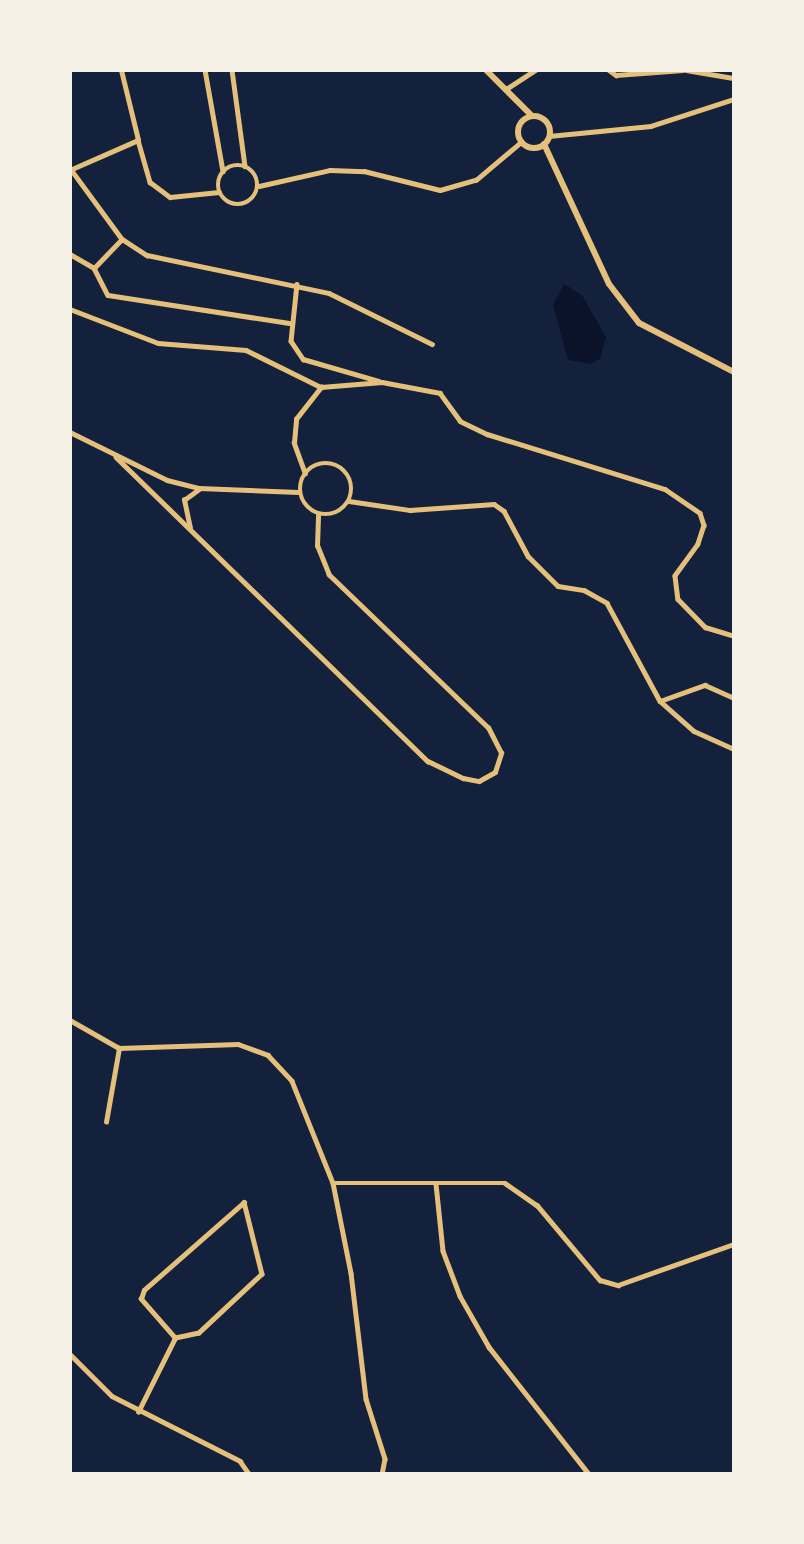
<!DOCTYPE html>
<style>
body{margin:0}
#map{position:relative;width:804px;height:1544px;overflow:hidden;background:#14213d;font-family:Barlow,sans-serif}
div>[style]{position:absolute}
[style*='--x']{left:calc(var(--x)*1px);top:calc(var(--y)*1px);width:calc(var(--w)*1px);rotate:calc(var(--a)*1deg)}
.water>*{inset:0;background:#0b132b}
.minor>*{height:4.5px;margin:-2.25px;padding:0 2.25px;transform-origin:2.25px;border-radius:2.25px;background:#e5c07b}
.minor>.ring{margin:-2.25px;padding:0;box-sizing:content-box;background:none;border:4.5px solid #e5c07b;border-radius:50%}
.tertiary>*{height:6px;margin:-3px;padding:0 3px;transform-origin:3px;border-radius:3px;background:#e5c07b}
.tertiary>.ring{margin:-3px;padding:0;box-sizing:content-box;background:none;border:6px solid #e5c07b;border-radius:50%}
span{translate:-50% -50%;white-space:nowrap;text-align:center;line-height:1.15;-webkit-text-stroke:6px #f6f1e7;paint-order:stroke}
.frame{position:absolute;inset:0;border:72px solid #f6f1e7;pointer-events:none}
</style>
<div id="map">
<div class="water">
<div style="clip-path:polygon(564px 284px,582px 295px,606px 337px,600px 359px,591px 364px,568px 360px,553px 305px)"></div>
</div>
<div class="minor">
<div style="--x:205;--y:70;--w:103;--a:79.9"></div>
<div style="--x:232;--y:70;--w:97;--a:82.3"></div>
<div style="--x:609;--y:70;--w:9;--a:36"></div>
<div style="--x:616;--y:75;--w:67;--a:-4.3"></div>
<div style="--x:686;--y:70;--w:49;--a:9.5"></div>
<div style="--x:506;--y:89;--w:35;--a:-33"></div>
<div style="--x:549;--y:136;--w:102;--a:-5.6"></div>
<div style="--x:651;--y:126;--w:87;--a:-18"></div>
<div style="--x:138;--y:140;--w:44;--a:74.1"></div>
<div style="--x:150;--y:182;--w:25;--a:37"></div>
<div style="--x:170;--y:197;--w:49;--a:-5.8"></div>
<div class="ring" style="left:218px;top:165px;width:35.5px;height:35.5px"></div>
<div style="--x:70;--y:168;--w:88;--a:53.8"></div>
<div style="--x:122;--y:239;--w:30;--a:33"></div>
<div style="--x:147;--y:255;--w:186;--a:11.8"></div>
<div style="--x:329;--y:293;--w:115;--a:26.3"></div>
<div style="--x:72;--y:169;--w:72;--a:-23.7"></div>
<div style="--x:138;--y:140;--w:72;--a:-103.7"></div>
<div style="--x:259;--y:186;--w:73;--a:-12.7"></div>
<div style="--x:330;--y:170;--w:34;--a:2"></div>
<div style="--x:364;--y:171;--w:78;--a:14"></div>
<div style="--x:440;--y:190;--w:37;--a:-16"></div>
<div style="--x:476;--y:180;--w:59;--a:-40.2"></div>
<div style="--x:70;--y:254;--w:28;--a:30"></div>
<div style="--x:94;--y:268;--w:30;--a:63"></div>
<div style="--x:108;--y:295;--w:183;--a:8.8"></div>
<div style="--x:94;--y:268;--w:40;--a:-46"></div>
<div style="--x:297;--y:284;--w:57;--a:96"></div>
<div style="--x:291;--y:341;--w:22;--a:56"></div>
<div style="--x:303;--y:359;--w:79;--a:16.1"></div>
<div style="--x:70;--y:309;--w:94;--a:21.1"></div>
<div style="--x:158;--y:343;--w:88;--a:4.5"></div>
<div style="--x:246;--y:350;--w:84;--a:26.3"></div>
<div style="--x:321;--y:387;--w:61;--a:-4.7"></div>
<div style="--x:382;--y:382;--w:59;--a:10.7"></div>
<div style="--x:440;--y:393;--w:34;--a:54"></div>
<div style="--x:460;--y:421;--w:30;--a:26"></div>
<div style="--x:487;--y:434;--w:186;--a:17.2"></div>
<div style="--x:665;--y:489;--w:42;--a:34.4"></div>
<div style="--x:700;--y:513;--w:13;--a:72"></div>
<div style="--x:704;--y:525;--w:20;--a:108"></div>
<div style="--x:698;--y:544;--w:39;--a:126"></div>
<div style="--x:675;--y:576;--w:23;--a:83"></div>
<div style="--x:678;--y:599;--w:39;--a:46"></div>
<div style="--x:705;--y:627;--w:30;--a:17"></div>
<div style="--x:70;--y:432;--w:108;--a:26.3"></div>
<div style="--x:167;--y:480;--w:33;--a:14"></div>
<div style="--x:199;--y:488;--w:99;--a:2.3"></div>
<div style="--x:116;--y:457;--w:436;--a:44.3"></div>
<div style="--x:428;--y:761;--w:39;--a:26"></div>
<div style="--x:463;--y:778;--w:16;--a:11"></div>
<div style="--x:479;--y:781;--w:18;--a:-29"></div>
<div style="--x:495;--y:772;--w:20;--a:-72"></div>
<div style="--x:501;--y:753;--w:28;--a:-117"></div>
<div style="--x:488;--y:728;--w:221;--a:-136.1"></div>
<div style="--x:329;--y:575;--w:31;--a:-112"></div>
<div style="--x:317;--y:546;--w:32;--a:-88"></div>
<div class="ring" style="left:300px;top:463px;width:47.5px;height:47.5px"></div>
<div style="--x:305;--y:474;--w:33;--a:-110"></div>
<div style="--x:294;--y:443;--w:24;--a:-85"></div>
<div style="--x:296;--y:419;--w:41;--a:-52"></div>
<div style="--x:349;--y:501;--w:62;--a:8.4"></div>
<div style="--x:410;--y:510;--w:84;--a:-4.1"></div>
<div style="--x:494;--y:504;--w:12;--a:35"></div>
<div style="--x:504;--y:511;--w:51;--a:61.9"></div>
<div style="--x:528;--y:556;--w:42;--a:45"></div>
<div style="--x:558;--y:586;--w:26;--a:9"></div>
<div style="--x:584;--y:590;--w:26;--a:29"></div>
<div style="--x:607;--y:603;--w:111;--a:61.6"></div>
<div style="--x:660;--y:701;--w:45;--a:41.4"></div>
<div style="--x:694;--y:731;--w:44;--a:24.2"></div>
<div style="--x:190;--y:528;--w:29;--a:-102"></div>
<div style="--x:184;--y:500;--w:19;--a:-36"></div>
<div style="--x:660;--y:701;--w:48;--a:-19.6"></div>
<div style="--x:705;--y:685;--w:32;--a:24"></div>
<div style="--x:70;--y:1020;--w:56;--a:29.7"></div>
<div style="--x:119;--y:1048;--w:119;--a:-1.9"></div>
<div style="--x:238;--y:1044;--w:32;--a:20"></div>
<div style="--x:268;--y:1055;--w:35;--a:47"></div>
<div style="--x:292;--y:1081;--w:110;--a:68.1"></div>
<div style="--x:333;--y:1183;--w:92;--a:78.7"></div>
<div style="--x:351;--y:1273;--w:127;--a:83.2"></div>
<div style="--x:366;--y:1399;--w:63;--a:72.4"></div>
<div style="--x:385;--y:1459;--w:15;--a:101"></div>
<div style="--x:106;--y:1122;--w:75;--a:-80"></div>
<div style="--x:333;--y:1183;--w:172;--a:0"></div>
<div style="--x:505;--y:1183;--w:39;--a:35"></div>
<div style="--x:537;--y:1205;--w:98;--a:50"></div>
<div style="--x:600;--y:1280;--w:19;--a:16"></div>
<div style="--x:618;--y:1285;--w:123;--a:-19.5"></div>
<div style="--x:436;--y:1184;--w:67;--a:84"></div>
<div style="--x:443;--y:1251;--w:48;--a:69.3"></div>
<div style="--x:460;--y:1296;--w:59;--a:60.4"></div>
<div style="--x:489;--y:1347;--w:162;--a:51.8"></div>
<div style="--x:244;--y:1202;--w:74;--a:76"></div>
<div style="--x:262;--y:1274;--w:86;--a:136.9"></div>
<div style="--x:199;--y:1333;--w:25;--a:168"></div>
<div style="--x:175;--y:1338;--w:52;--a:-131.1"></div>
<div style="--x:141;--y:1299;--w:9;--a:-72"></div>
<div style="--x:144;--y:1290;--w:133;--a:-41.3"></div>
<div style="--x:70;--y:1354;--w:59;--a:45"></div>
<div style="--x:112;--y:1396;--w:144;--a:26.9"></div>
<div style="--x:240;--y:1461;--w:16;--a:55"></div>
<div style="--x:138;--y:1412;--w:83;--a:-63.4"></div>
</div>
<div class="tertiary">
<div style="--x:486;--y:70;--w:65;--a:45"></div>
<div class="ring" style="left:518px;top:116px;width:26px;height:26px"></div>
<div style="--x:544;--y:144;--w:154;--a:65.1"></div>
<div style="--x:609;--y:284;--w:49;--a:52.4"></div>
<div style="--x:639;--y:323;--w:107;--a:27.3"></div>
</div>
<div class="frame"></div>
</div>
